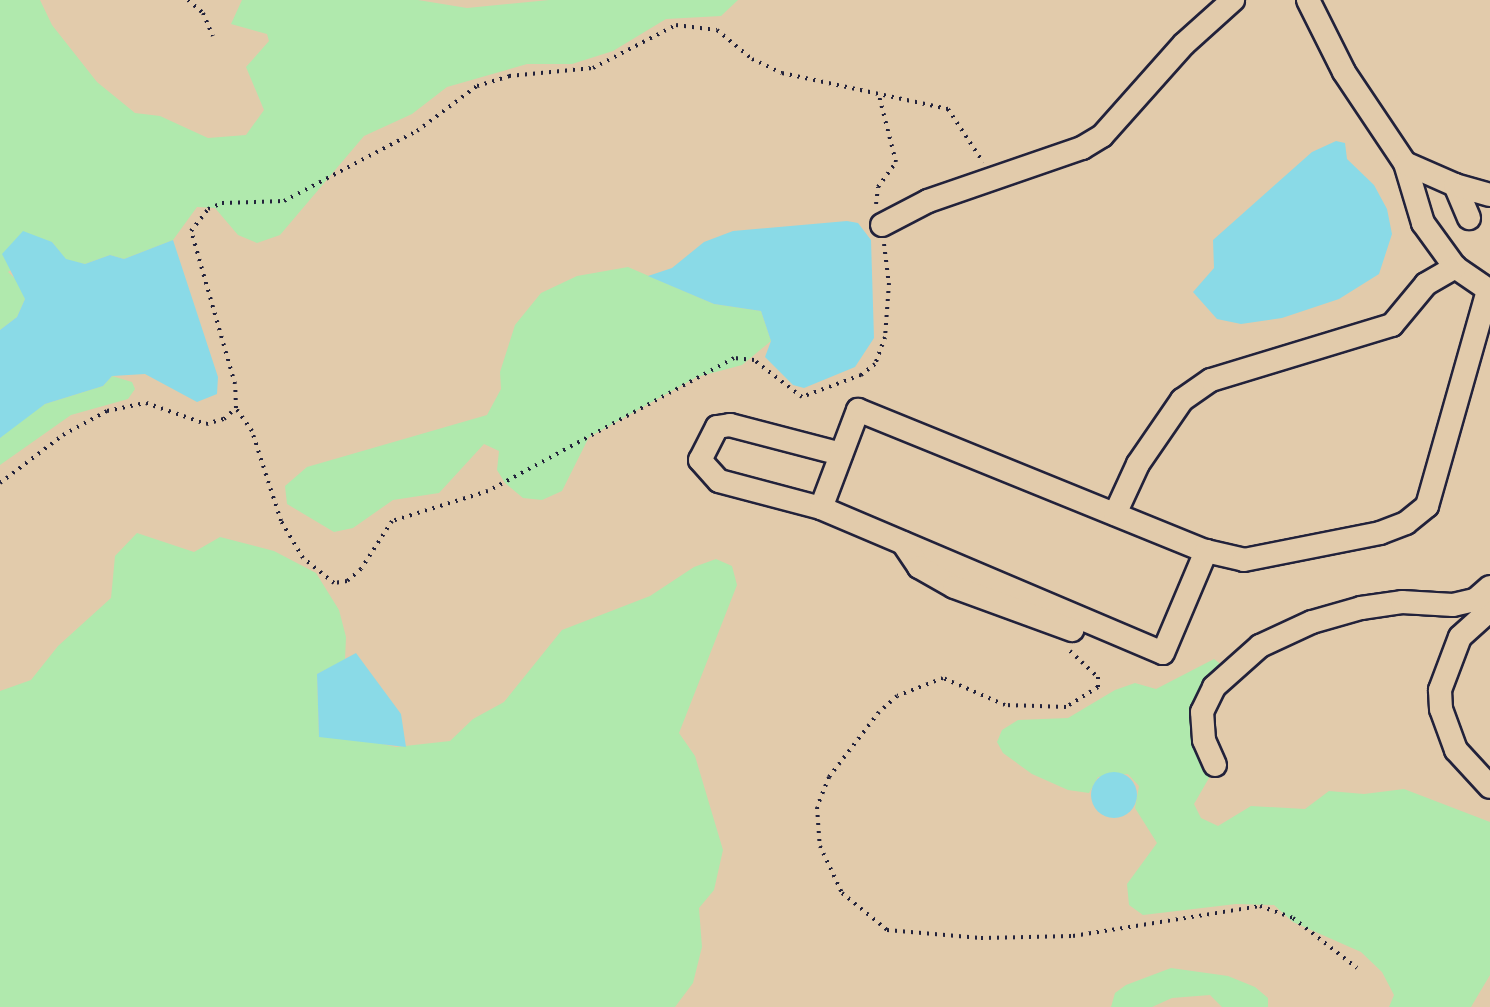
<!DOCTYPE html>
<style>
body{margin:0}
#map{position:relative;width:1490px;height:1007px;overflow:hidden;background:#e2cbab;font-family:"Comic Neue",sans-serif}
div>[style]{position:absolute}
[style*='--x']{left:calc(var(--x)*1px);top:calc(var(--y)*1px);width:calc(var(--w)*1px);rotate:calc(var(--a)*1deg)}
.green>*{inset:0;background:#b0e9ad}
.water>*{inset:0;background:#8adae7}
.round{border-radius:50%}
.path>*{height:4px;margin-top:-2px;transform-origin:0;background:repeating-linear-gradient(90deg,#22223b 0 2px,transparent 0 8px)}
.roads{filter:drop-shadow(2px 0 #22223b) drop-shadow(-2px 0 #22223b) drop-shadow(0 2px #22223b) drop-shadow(0 -2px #22223b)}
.minor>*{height:22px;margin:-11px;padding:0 11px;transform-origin:11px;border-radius:11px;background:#e2cbab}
span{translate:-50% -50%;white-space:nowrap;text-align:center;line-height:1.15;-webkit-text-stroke:8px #e2cbab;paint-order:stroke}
</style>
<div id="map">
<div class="green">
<div style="clip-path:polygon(0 0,40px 0,52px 25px,97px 82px,135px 113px,160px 116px,208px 138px,246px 135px,264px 110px,246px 67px,269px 41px,267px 34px,231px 24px,242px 0,418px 0,467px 8px,549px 0,738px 0,721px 16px,666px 19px,613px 51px,572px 64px,527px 64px,447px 87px,412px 114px,364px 136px,280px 235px,257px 243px,238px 235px,215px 208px,197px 207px,173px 240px,124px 259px,110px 255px,85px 264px,66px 260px,52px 242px,8px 272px,21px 284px,25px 299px,17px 317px,0 330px)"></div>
<div style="clip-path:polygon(628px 267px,714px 304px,761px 311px,771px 341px,742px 365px,697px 377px,589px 437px,562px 491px,542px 500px,523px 498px,505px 483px,497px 470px,499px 451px,484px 444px,439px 493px,393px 500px,353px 528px,334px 532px,287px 504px,285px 486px,307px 467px,487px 415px,501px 389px,500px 372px,515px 325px,541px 293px,577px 276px)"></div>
<div style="clip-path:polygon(112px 376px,132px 382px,135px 389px,128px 399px,71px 415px,0 465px,0 438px,19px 421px,45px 404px,103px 386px)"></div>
<div style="clip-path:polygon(137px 533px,194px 552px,220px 537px,274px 551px,316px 573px,339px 610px,346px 637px,345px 660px,317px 674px,319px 737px,351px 737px,396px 747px,450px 741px,473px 719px,504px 702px,562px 630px,650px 596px,694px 567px,716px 559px,732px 566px,737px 585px,679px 733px,695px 756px,723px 850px,714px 890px,699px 908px,702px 947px,693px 983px,675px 1007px,0 1007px,0 691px,31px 680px,58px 646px,111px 598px,115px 556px)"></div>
<div style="clip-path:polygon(1214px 659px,1230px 671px,1204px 715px,1213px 771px,1194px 804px,1201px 818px,1218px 826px,1251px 806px,1305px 809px,1329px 791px,1364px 794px,1404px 789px,1490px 822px,1490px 975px,1471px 1007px,1389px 1007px,1394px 995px,1382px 972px,1361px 952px,1293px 922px,1274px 905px,1236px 904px,1143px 915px,1129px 905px,1127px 884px,1157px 843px,1135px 808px,1139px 786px,1128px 774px,1098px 777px,1089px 793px,1068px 790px,1032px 774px,1003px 753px,997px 742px,1002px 730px,1018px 720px,1068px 718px,1115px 690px,1135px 683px,1156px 689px)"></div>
<div style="clip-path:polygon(1171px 968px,1228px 976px,1255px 987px,1268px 998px,1268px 1007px,1222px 1007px,1210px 995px,1172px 998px,1152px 1007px,1111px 1007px,1115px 993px,1126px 985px)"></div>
</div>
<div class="water">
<div style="clip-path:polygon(1336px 141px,1345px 143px,1347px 159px,1374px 185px,1387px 209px,1392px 234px,1379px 274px,1339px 299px,1282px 318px,1241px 324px,1217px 319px,1193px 292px,1214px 268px,1213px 240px,1312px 152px)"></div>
<div style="clip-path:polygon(847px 221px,858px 223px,871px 240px,874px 338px,855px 367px,804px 388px,793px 385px,765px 357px,771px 341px,761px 311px,714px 304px,648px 276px,672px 268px,704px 242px,733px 231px)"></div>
<div style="clip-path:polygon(23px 231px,52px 242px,66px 259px,85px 264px,110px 255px,124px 259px,173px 240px,218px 377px,217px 394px,197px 402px,145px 374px,112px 376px,103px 386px,45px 404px,0 438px,0 330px,17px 317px,25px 299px,2px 254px)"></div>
<div style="clip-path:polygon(356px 653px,401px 714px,406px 747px,319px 737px,317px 674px)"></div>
<div class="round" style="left:1091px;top:772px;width:46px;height:46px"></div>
</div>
<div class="path">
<div style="--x:188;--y:0;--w:20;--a:41"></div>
<div style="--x:203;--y:13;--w:25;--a:67"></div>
<div style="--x:876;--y:204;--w:17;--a:-83"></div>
<div style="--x:878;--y:187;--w:31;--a:-54"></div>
<div style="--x:896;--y:162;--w:72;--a:-104.4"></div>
<div style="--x:884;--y:244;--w:39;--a:83"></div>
<div style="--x:889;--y:283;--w:54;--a:94.2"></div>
<div style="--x:885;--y:337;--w:29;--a:110"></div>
<div style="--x:875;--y:364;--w:18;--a:142"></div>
<div style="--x:861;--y:375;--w:63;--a:159.6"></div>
<div style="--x:802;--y:397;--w:61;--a:-142.4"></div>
<div style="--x:754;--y:360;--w:20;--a:-174"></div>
<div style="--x:734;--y:358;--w:280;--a:151.6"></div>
<div style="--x:488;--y:491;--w:101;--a:162.6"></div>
<div style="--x:392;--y:521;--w:57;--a:122.9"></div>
<div style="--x:361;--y:569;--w:18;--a:139"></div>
<div style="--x:347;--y:581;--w:13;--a:171"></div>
<div style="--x:334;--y:583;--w:40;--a:-141"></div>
<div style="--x:303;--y:558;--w:43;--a:-120.7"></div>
<div style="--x:281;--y:521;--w:95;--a:-107.9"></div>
<div style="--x:252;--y:431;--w:28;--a:-125"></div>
<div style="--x:236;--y:408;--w:24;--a:-92"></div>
<div style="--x:235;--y:384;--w:159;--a:-106"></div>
<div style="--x:191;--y:231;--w:28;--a:-52"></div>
<div style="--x:208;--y:209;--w:15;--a:-23"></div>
<div style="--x:222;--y:203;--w:62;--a:-1.8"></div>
<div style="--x:284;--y:201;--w:150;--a:-27.8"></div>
<div style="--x:417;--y:131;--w:75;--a:-36.9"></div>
<div style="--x:477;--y:86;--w:34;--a:-17"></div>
<div style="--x:509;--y:76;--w:84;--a:-5.4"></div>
<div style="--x:593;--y:68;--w:93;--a:-27.4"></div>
<div style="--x:676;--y:25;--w:41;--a:7"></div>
<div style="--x:717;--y:30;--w:45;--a:39.6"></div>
<div style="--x:752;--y:59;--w:33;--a:25"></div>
<div style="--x:782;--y:73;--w:170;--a:12.2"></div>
<div style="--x:948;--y:109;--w:64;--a:56.6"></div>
<div style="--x:0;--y:483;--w:79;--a:-37.3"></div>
<div style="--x:63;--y:435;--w:50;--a:-28.6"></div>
<div style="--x:107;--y:411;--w:40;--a:-12"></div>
<div style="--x:146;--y:403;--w:64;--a:19.3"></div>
<div style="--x:206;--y:424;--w:19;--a:-16"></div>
<div style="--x:224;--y:419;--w:16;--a:-43"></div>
<div style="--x:1070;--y:651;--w:38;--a:43"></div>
<div style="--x:1098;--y:677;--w:10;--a:90"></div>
<div style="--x:1098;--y:687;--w:38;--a:148"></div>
<div style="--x:1066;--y:707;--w:61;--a:-178.1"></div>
<div style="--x:1005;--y:705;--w:68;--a:-156.5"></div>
<div style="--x:943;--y:678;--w:49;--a:158.6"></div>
<div style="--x:897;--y:696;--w:24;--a:138"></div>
<div style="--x:879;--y:712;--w:82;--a:127.6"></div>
<div style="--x:829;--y:777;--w:32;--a:112"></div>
<div style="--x:817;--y:807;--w:39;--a:86"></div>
<div style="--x:820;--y:846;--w:52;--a:64.9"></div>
<div style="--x:842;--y:893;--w:58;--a:39.4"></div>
<div style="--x:887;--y:930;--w:94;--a:4.9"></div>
<div style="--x:981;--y:938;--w:92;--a:-1.2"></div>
<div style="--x:1073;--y:936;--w:189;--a:-9.1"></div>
<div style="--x:1260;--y:906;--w:35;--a:20"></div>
<div style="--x:1293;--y:918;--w:81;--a:38"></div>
</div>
<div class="roads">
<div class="minor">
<div style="--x:1308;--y:0;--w:80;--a:63.4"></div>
<div style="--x:1344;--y:72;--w:110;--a:56.2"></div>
<div style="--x:1405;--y:163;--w:63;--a:73.3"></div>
<div style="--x:1423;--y:223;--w:54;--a:54"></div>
<div style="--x:1455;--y:267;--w:42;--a:34.4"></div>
<div style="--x:1405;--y:163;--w:55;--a:23.7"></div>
<div style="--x:1455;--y:185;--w:36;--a:67"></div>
<div style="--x:1455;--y:185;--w:36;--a:16"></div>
<div style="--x:882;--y:225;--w:52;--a:-27.6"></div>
<div style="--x:928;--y:201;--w:163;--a:-19"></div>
<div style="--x:1082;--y:148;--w:23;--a:-31"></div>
<div style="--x:1102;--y:136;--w:123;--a:-48.3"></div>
<div style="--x:1184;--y:44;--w:66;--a:-41.9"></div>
<div style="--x:841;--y:454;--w:115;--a:-165.4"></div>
<div style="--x:730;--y:425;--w:13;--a:171"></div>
<div style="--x:717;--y:427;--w:37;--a:117"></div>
<div style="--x:700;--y:460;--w:28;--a:48"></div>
<div style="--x:719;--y:481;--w:106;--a:14.8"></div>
<div style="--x:821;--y:508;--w:371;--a:23"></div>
<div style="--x:1163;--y:653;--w:111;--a:-67.1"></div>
<div style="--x:821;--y:508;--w:105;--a:-69.3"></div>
<div style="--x:858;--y:410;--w:375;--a:22.1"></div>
<div style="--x:1206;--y:551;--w:39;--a:13"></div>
<div style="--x:1244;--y:560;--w:139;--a:-11.2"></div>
<div style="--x:1380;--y:533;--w:28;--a:-21"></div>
<div style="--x:1406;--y:523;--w:27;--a:-39"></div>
<div style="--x:1427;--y:506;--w:224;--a:-74.2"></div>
<div style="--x:1115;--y:514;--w:55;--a:-65.3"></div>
<div style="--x:1138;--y:464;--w:78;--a:-55.5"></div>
<div style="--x:1182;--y:400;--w:35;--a:-35"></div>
<div style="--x:1211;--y:380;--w:189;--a:-16.9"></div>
<div style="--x:1392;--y:325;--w:53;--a:-50.3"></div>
<div style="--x:1426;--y:284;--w:34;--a:-30"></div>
<div style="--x:903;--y:543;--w:29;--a:56"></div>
<div style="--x:919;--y:567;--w:40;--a:29.7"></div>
<div style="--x:954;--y:587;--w:126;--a:20"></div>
<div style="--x:1490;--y:610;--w:40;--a:138"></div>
<div style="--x:1460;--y:637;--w:57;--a:110.7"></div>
<div style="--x:1440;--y:690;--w:19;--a:87"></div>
<div style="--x:1441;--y:709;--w:44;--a:69.9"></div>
<div style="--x:1456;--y:750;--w:50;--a:47.4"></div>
<div style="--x:1215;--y:765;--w:27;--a:-114"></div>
<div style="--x:1204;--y:740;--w:28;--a:-94"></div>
<div style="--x:1202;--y:712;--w:28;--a:-64"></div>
<div style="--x:1214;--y:687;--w:62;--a:-41.7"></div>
<div style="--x:1260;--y:646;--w:57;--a:-24.8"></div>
<div style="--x:1312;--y:622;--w:51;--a:-15.9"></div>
<div style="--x:1361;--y:608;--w:41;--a:-8.3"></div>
<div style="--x:1402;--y:602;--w:51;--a:3.4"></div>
<div style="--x:1453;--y:605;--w:23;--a:-13"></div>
<div style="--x:1475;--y:600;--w:20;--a:-41"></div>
</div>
</div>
</div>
